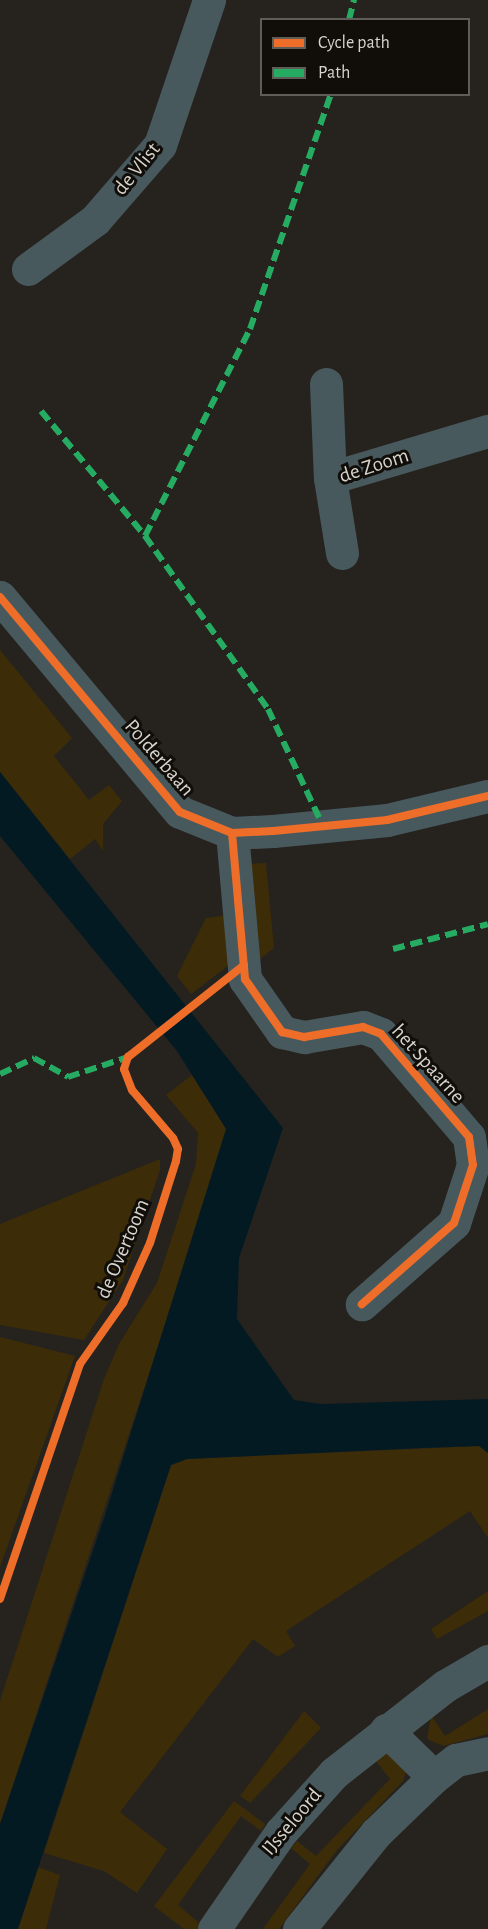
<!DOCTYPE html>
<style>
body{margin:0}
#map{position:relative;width:488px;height:1929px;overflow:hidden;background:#26231e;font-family:"Alegreya Sans",sans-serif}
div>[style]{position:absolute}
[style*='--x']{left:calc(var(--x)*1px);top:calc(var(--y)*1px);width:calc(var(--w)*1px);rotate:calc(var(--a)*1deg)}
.green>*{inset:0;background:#3c2c08}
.water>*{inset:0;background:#031a23}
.minor>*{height:33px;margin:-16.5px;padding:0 16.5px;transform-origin:16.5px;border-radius:16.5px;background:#48595e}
.quiet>*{height:6px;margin-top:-3px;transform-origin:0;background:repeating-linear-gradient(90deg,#26ab63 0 12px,transparent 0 18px)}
.cycleway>*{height:8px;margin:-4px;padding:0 4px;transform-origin:4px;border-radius:4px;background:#ee6e29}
span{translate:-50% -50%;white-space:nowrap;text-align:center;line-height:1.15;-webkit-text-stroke:6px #110e0a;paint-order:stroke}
.street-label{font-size:21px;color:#d7d3cd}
.legend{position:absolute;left:260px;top:18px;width:210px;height:78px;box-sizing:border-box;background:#110e0a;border:2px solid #605d58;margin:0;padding:8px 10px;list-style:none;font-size:18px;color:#d7d3cd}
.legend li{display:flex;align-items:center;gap:12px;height:30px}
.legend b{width:30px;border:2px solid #605d58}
</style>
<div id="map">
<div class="green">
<div style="clip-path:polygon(0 650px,72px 738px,54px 756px,89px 800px,109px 785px,122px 801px,103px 824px,103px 851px,95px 839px,70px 859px,0 772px)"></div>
<div style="clip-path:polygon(266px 863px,274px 948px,256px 962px,246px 864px)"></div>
<div style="clip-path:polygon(229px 915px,233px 962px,191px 994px,177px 976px,206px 918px)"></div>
<div style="clip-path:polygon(192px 1075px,226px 1128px,224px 1147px,0 1824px,0 1701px,104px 1379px,119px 1344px,157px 1283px,196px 1164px,198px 1133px,166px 1095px)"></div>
<div style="clip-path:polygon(160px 1159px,160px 1170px,123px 1280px,84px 1340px,0 1325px,0 1224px)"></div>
<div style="clip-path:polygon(0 1337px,75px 1356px,0 1567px)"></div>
<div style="clip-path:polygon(480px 1446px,488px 1453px,488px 1538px,470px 1511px,286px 1631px,295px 1646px,278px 1657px,253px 1639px,120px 1812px,167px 1849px,137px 1893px,104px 1871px,44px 1853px,171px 1465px,187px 1459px)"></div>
<div style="clip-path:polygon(488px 1591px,488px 1611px,437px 1639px,431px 1629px)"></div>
<div style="clip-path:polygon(488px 1709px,488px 1734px,443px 1746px,427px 1739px,431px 1715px,445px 1736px)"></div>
<div style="clip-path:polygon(304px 1711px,321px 1728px,250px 1803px,240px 1796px)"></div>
<div style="clip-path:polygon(391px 1746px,407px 1769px,403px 1781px,337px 1850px,279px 1929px,263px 1929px,310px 1864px,291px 1848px,297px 1841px,316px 1856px,390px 1779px,376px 1761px)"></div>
<div style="clip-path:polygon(234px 1801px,265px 1824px,261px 1831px,241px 1816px,178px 1905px,199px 1923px,198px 1929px,184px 1929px,154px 1906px)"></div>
<div style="clip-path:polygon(37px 1867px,60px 1875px,46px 1929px,18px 1929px)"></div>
</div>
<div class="water">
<div style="clip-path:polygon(0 772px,283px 1128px,239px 1258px,237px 1319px,294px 1400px,321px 1404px,488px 1399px,488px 1453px,479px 1446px,422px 1448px,187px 1459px,171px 1465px,18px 1929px,0 1929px,0 1824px,105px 1515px,226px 1129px,177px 1051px,0 836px)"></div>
</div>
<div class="minor">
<div style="--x:28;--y:269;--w:83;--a:-36.2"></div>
<div style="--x:95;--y:220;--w:99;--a:-49.1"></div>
<div style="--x:160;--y:145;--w:153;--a:-71.3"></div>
<div style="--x:326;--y:384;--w:94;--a:87.6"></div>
<div style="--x:342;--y:553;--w:76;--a:-99.1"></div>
<div style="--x:330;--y:478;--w:165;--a:-16.6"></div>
<div style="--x:0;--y:597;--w:280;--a:50.1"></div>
<div style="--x:180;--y:812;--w:56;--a:22"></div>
<div style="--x:232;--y:833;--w:41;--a:-2.8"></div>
<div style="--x:273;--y:831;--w:115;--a:-5.5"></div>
<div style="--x:387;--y:820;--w:104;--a:-13.4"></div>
<div style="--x:232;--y:833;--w:147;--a:84.9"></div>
<div style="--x:245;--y:979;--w:65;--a:55.1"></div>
<div style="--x:282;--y:1032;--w:23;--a:13"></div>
<div style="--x:304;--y:1037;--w:60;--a:-9.6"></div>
<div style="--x:363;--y:1027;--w:19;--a:21"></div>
<div style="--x:381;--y:1034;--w:135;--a:49.5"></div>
<div style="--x:469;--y:1137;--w:28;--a:82"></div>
<div style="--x:473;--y:1165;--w:61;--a:108.1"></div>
<div style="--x:454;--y:1223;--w:123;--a:138.6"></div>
<div style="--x:386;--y:1730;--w:67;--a:44.4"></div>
<div style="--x:214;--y:1929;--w:118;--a:-55.4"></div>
<div style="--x:281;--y:1832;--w:79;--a:-48.1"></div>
<div style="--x:334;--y:1773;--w:141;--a:-38.1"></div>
<div style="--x:445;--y:1686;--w:50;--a:-30.2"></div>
<div style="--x:299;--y:1929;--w:123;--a:-51.3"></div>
<div style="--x:376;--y:1833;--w:81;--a:-44"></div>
<div style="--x:434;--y:1777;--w:28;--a:-38"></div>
<div style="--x:456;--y:1760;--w:33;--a:-12"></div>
</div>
<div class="quiet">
<div style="--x:349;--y:20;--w:21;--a:-76"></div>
<div style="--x:41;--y:411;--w:163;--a:50.2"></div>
<div style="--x:145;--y:536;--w:212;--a:54.6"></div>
<div style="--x:268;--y:709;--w:127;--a:64.8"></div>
<div style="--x:145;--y:536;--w:232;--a:-63.1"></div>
<div style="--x:250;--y:329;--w:249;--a:-71"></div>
<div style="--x:393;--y:949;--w:98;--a:-14.7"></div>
<div style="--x:0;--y:1074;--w:38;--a:-25"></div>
<div style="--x:34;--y:1058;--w:39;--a:29"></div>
<div style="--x:68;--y:1077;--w:63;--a:-18.4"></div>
</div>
<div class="cycleway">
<div style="--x:0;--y:597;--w:280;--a:50.1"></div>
<div style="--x:180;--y:812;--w:56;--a:22"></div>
<div style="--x:232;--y:833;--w:41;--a:-2.8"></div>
<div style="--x:273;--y:831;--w:115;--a:-5.5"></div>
<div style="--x:387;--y:820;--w:104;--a:-13.4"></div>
<div style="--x:232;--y:833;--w:147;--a:84.9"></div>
<div style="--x:245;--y:979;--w:65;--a:55.1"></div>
<div style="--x:282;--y:1032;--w:23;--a:13"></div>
<div style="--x:304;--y:1037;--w:60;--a:-9.6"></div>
<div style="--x:363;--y:1027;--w:19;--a:21"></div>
<div style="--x:381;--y:1034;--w:135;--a:49.5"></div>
<div style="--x:469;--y:1137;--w:28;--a:82"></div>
<div style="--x:473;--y:1165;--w:61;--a:108.1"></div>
<div style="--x:454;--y:1223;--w:123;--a:138.6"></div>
<div style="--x:0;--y:1599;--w:248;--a:-71.2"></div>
<div style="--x:80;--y:1364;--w:75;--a:-54.8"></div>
<div style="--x:123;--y:1303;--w:66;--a:-65.8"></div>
<div style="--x:150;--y:1243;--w:86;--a:-72.4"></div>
<div style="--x:176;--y:1161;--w:12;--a:-81"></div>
<div style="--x:178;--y:1149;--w:12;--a:-114"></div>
<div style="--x:173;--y:1138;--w:63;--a:-130.5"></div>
<div style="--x:132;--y:1090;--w:22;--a:-111"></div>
<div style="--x:124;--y:1069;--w:13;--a:-72"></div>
<div style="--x:128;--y:1057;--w:148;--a:-38.4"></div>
</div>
<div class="street-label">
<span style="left:137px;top:169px;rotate:-51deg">de Vlist</span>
<span style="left:374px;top:466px;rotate:-18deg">de Zoom</span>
<span style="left:159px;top:758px;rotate:49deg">Polderbaan</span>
<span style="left:428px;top:1064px;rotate:48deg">het Spaarne</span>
<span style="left:123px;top:1249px;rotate:-67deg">de Overtoom</span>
<span style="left:292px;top:1822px;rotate:-50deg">IJsseloord</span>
</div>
<ul class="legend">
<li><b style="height:8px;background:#ee6e29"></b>Cycle path</li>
<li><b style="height:8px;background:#26ab63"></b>Path</li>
</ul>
</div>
